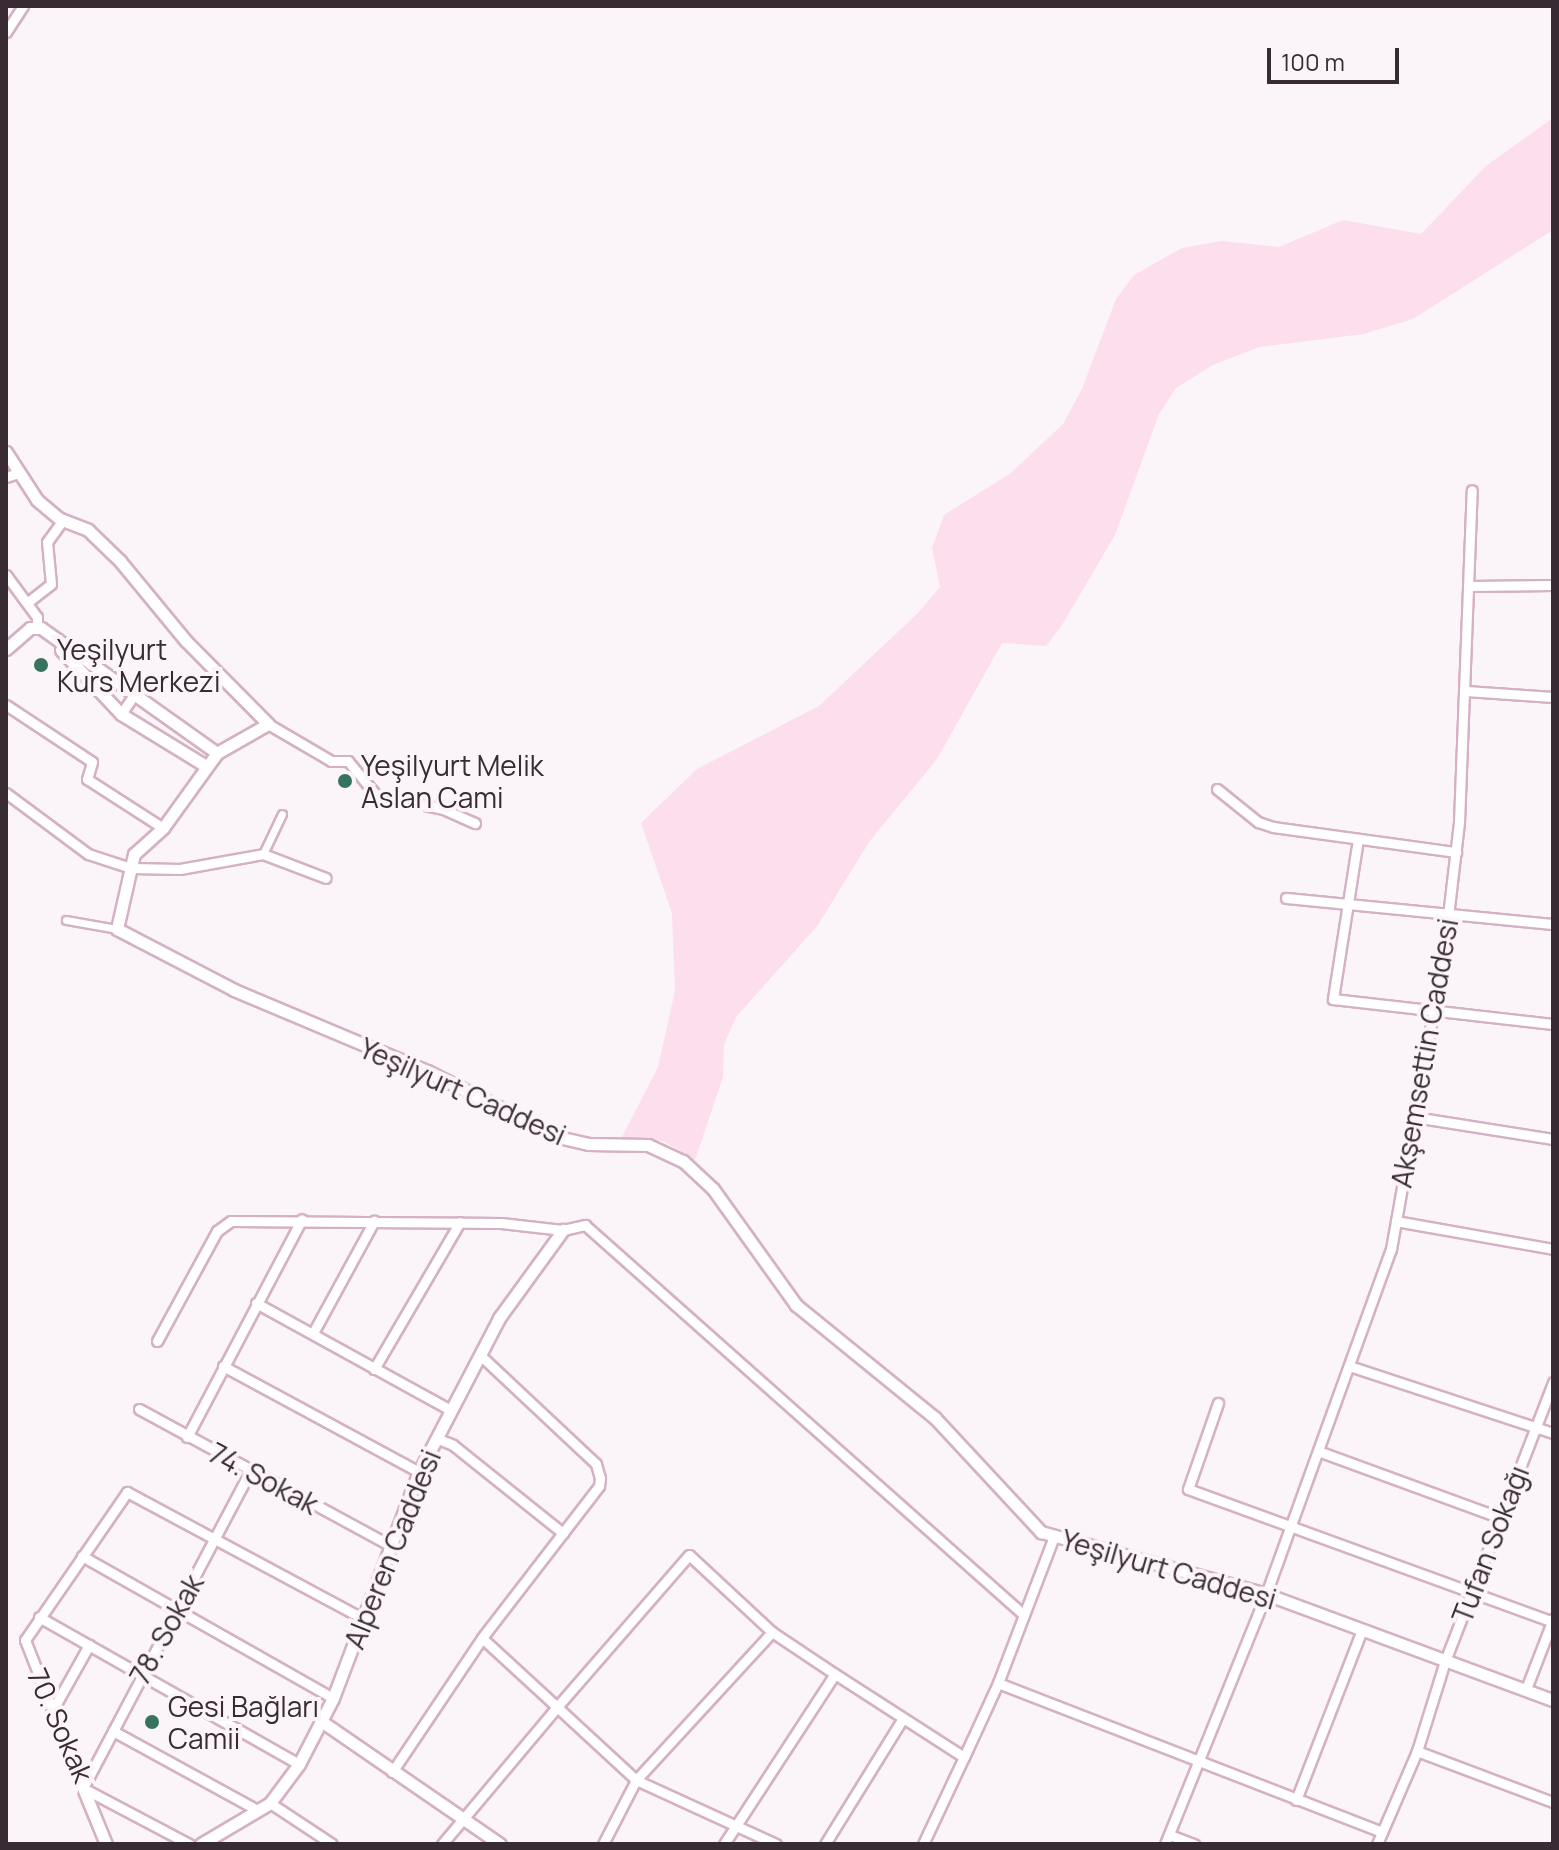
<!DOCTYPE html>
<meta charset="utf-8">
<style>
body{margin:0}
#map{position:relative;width:1559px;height:1850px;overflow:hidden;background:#fbf4f8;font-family:Manrope,sans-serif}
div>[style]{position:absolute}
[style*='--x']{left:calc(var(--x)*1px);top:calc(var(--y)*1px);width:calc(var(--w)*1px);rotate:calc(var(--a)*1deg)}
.green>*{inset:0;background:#fcdeed}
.roads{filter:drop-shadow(2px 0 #d4b1c3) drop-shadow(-2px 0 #d4b1c3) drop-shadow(0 2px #d4b1c3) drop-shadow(0 -2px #d4b1c3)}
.pedestrian>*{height:7px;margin:-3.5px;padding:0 3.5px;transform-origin:3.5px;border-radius:3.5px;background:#fff}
.minor>*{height:9px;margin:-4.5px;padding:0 4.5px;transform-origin:4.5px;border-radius:4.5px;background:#fff}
.tertiary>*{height:11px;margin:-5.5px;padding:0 5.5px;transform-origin:5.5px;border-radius:5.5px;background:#fff}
.dots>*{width:22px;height:22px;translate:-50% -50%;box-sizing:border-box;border:4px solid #fbf4f8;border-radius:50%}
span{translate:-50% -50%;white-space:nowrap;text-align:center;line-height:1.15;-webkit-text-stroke:8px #fbf4f8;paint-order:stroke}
.poi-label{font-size:28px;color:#392b33}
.left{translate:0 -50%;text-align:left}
.street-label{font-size:28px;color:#392b33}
.frame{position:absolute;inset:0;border:8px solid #392b33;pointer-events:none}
.scale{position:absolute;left:1267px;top:48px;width:132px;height:36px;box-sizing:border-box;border:4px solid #392b33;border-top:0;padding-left:10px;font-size:24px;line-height:28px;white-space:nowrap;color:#392b33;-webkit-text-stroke:6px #fbf4f8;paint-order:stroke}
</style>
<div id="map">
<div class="green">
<div style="clip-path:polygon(1553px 118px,1553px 230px,1413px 319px,1363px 334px,1259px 347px,1213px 365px,1176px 388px,1159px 414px,1115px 535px,1062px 625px,1046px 646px,1002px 643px,937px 759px,869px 842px,818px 925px,736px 1017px,724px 1045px,723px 1077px,695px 1160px,663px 1141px,622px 1137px,658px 1067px,675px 991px,672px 913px,641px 823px,697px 769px,819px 706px,918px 613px,940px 587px,932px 548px,944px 515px,1011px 473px,1063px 424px,1082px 389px,1116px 299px,1134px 275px,1182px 248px,1221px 241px,1279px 247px,1343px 220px,1421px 234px,1486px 166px)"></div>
</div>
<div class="roads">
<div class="pedestrian">
<div style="--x:263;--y:854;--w:44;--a:-64.6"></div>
<div style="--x:66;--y:920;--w:52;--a:10"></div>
</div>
<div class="minor">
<div style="--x:6;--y:32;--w:31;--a:-57"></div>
<div style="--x:6;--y:477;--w:13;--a:-18"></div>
<div style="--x:6;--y:575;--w:52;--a:53.6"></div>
<div style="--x:37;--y:617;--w:10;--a:90"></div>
<div style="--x:1470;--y:586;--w:83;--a:-0.7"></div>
<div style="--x:28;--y:602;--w:29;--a:-38"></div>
<div style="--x:51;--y:584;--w:42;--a:-95.4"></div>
<div style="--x:47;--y:542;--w:27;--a:-54"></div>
<div style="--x:1466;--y:691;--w:87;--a:3.9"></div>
<div style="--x:6;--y:705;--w:103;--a:33.5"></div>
<div style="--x:92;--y:762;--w:18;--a:106"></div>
<div style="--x:87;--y:779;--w:90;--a:32.8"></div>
<div style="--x:121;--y:714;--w:23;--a:-56"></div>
<div style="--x:268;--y:724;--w:73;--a:30.4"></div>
<div style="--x:331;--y:761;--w:17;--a:0"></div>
<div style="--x:348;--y:761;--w:44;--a:50.5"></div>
<div style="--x:376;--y:795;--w:68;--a:11.8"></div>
<div style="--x:443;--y:809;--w:35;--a:24"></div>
<div style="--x:1217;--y:789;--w:53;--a:38.8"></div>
<div style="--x:1258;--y:822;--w:16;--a:18"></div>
<div style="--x:1273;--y:827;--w:185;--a:7.8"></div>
<div style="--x:6;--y:793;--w:102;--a:36.6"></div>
<div style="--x:88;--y:854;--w:45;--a:18"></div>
<div style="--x:131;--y:868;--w:49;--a:1.2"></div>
<div style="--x:180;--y:869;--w:84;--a:-10.2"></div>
<div style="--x:263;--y:854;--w:67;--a:20.9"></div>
<div style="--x:1358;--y:839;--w:162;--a:98.9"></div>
<div style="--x:1333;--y:999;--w:221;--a:6.5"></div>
<div style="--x:1286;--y:898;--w:268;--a:5.6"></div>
<div style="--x:1414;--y:1117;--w:141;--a:9"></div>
<div style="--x:1396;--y:1221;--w:159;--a:10.1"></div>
<div style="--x:256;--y:1303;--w:222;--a:28.8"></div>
<div style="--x:313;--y:1333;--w:128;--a:-61.4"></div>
<div style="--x:157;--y:1341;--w:125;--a:-61.4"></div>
<div style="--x:217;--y:1231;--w:17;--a:-36"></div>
<div style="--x:231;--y:1221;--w:270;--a:0.4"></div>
<div style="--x:501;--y:1223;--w:62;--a:6.4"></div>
<div style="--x:563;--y:1230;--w:23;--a:-13"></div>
<div style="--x:585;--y:1225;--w:587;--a:41.62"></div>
<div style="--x:480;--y:1355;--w:159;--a:43.2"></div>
<div style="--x:596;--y:1464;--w:15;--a:74"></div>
<div style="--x:600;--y:1478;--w:8;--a:97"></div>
<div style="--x:599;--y:1486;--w:192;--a:127.6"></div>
<div style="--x:223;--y:1366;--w:223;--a:28.4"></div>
<div style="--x:1349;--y:1366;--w:215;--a:18.2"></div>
<div style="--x:374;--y:1369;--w:170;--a:-59.7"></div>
<div style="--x:1218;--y:1403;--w:91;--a:109.2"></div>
<div style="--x:1188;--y:1489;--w:388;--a:20"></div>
<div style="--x:139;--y:1409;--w:285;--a:28.5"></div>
<div style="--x:187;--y:1437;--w:246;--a:-62.2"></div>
<div style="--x:436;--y:1438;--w:18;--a:22"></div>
<div style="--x:453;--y:1445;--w:141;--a:38.7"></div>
<div style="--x:1318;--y:1451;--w:195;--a:20.1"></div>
<div style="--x:82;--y:1556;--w:288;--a:29.5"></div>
<div style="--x:39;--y:1617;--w:299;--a:29.5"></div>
<div style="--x:772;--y:1632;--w:113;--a:-137.1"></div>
<div style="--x:689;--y:1555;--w:201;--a:131"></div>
<div style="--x:557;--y:1707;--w:108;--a:42.7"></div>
<div style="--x:636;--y:1780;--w:154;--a:24.6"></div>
<div style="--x:998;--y:1683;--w:157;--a:-69.1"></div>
<div style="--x:1526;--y:1689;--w:75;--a:-68.9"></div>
<div style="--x:52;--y:1711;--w:76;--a:-60.7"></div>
<div style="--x:113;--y:1731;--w:164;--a:28.7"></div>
<div style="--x:1417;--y:1751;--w:145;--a:20.6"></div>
<div style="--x:392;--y:1772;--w:161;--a:-56.1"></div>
<div style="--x:482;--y:1638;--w:102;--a:42.6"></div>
<div style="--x:557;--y:1707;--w:179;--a:130"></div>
<div style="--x:83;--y:1788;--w:358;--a:-62.2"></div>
<div style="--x:1296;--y:1800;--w:180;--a:-68.8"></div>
<div style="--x:270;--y:1803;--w:74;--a:33.5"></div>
<div style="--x:1170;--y:1835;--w:26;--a:21"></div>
<div style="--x:189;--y:1844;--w:120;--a:-152.2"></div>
<div style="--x:83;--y:1788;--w:159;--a:-111.4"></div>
<div style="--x:25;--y:1640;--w:180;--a:-55.4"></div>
<div style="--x:127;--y:1492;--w:269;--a:28.2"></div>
<div style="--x:603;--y:1844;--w:72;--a:-62.7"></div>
<div style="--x:636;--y:1780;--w:201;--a:-47.4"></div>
<div style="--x:772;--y:1632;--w:76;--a:33.7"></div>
<div style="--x:724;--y:1844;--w:203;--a:-56.9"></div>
<div style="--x:835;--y:1674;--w:153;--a:32.8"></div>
<div style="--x:964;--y:1757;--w:81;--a:-65.3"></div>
<div style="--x:998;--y:1683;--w:412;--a:21.2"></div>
<div style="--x:825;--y:1844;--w:148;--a:-58.2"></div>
<div style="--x:923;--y:1844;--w:96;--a:-64.8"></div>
<div style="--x:1165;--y:1844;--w:270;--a:-68"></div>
<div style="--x:1266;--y:1594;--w:367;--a:-70.1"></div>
<div style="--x:1391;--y:1249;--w:304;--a:-79.9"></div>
<div style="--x:1444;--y:950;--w:129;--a:-83.3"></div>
<div style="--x:1459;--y:822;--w:332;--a:-87.8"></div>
<div style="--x:1377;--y:1844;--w:101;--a:-66.7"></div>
<div style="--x:1417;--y:1751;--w:94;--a:-72.7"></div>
<div style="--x:1445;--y:1661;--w:299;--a:-68.8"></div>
</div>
<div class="tertiary">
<div style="--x:6;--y:452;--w:57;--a:57.1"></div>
<div style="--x:37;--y:500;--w:30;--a:40"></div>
<div style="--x:60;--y:519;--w:30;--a:21"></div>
<div style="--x:88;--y:530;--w:45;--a:44.1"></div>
<div style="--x:120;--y:561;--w:104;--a:50.5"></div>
<div style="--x:186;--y:641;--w:117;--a:45.3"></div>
<div style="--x:268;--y:724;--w:59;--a:150.4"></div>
<div style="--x:6;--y:649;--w:32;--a:-41"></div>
<div style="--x:30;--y:628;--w:11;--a:0"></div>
<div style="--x:41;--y:628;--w:216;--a:35.4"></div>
<div style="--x:217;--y:753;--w:92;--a:125.8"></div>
<div style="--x:163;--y:828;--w:39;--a:138"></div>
<div style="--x:134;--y:854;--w:77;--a:102.8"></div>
<div style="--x:117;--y:929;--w:132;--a:27.5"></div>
<div style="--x:234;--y:990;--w:209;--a:22.8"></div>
<div style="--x:427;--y:1071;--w:147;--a:26.7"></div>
<div style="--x:558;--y:1137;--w:31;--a:13"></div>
<div style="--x:588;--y:1144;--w:60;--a:1"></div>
<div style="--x:648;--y:1145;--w:38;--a:25"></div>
<div style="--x:683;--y:1161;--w:41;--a:43"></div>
<div style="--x:713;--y:1189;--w:143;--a:54.4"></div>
<div style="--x:796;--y:1305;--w:179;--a:39.1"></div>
<div style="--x:935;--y:1418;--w:156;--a:47.1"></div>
<div style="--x:1041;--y:1532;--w:233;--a:15.4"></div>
<div style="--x:1266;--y:1594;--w:306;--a:20.3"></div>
<div style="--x:61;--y:650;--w:88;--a:46.8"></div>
<div style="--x:121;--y:714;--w:100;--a:31.5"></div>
<div style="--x:321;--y:1721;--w:217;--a:34.5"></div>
<div style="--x:83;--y:1788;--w:61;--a:67.7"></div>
<div style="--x:201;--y:1844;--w:80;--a:-30.7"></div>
<div style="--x:270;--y:1803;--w:49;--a:-53.4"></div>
<div style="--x:299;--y:1764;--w:74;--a:-62.7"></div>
<div style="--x:333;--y:1698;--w:242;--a:-69.2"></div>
<div style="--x:419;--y:1472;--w:174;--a:-62.5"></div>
<div style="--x:499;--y:1318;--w:109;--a:-54"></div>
</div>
</div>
<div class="dots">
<div style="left:41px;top:665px;background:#37735e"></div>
<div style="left:345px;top:781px;background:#37735e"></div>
<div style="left:152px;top:1722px;background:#37735e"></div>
</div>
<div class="poi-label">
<span class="left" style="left:57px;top:665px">Yeşilyurt<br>Kurs Merkezi</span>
<span class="left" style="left:361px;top:781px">Yeşilyurt Melik<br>Aslan Cami</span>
<span class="left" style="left:168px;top:1722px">Gesi Bağları<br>Camii</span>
</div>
<div class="street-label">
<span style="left:1424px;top:1053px;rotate:-80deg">Akşemsettin Caddesi</span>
<span style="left:463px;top:1091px;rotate:24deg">Yeşilyurt Caddesi</span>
<span style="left:264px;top:1478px;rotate:28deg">74. Sokak</span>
<span style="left:1490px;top:1544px;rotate:-69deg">Tufan Sokağı</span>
<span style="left:392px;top:1549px;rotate:-68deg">Alperen Caddesi</span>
<span style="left:1169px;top:1569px;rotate:16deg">Yeşilyurt Caddesi</span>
<span style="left:166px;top:1629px;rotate:-61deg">78. Sokak</span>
<span style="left:61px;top:1725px;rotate:66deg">70. Sokak</span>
</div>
<div class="frame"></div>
<div class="scale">100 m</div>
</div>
